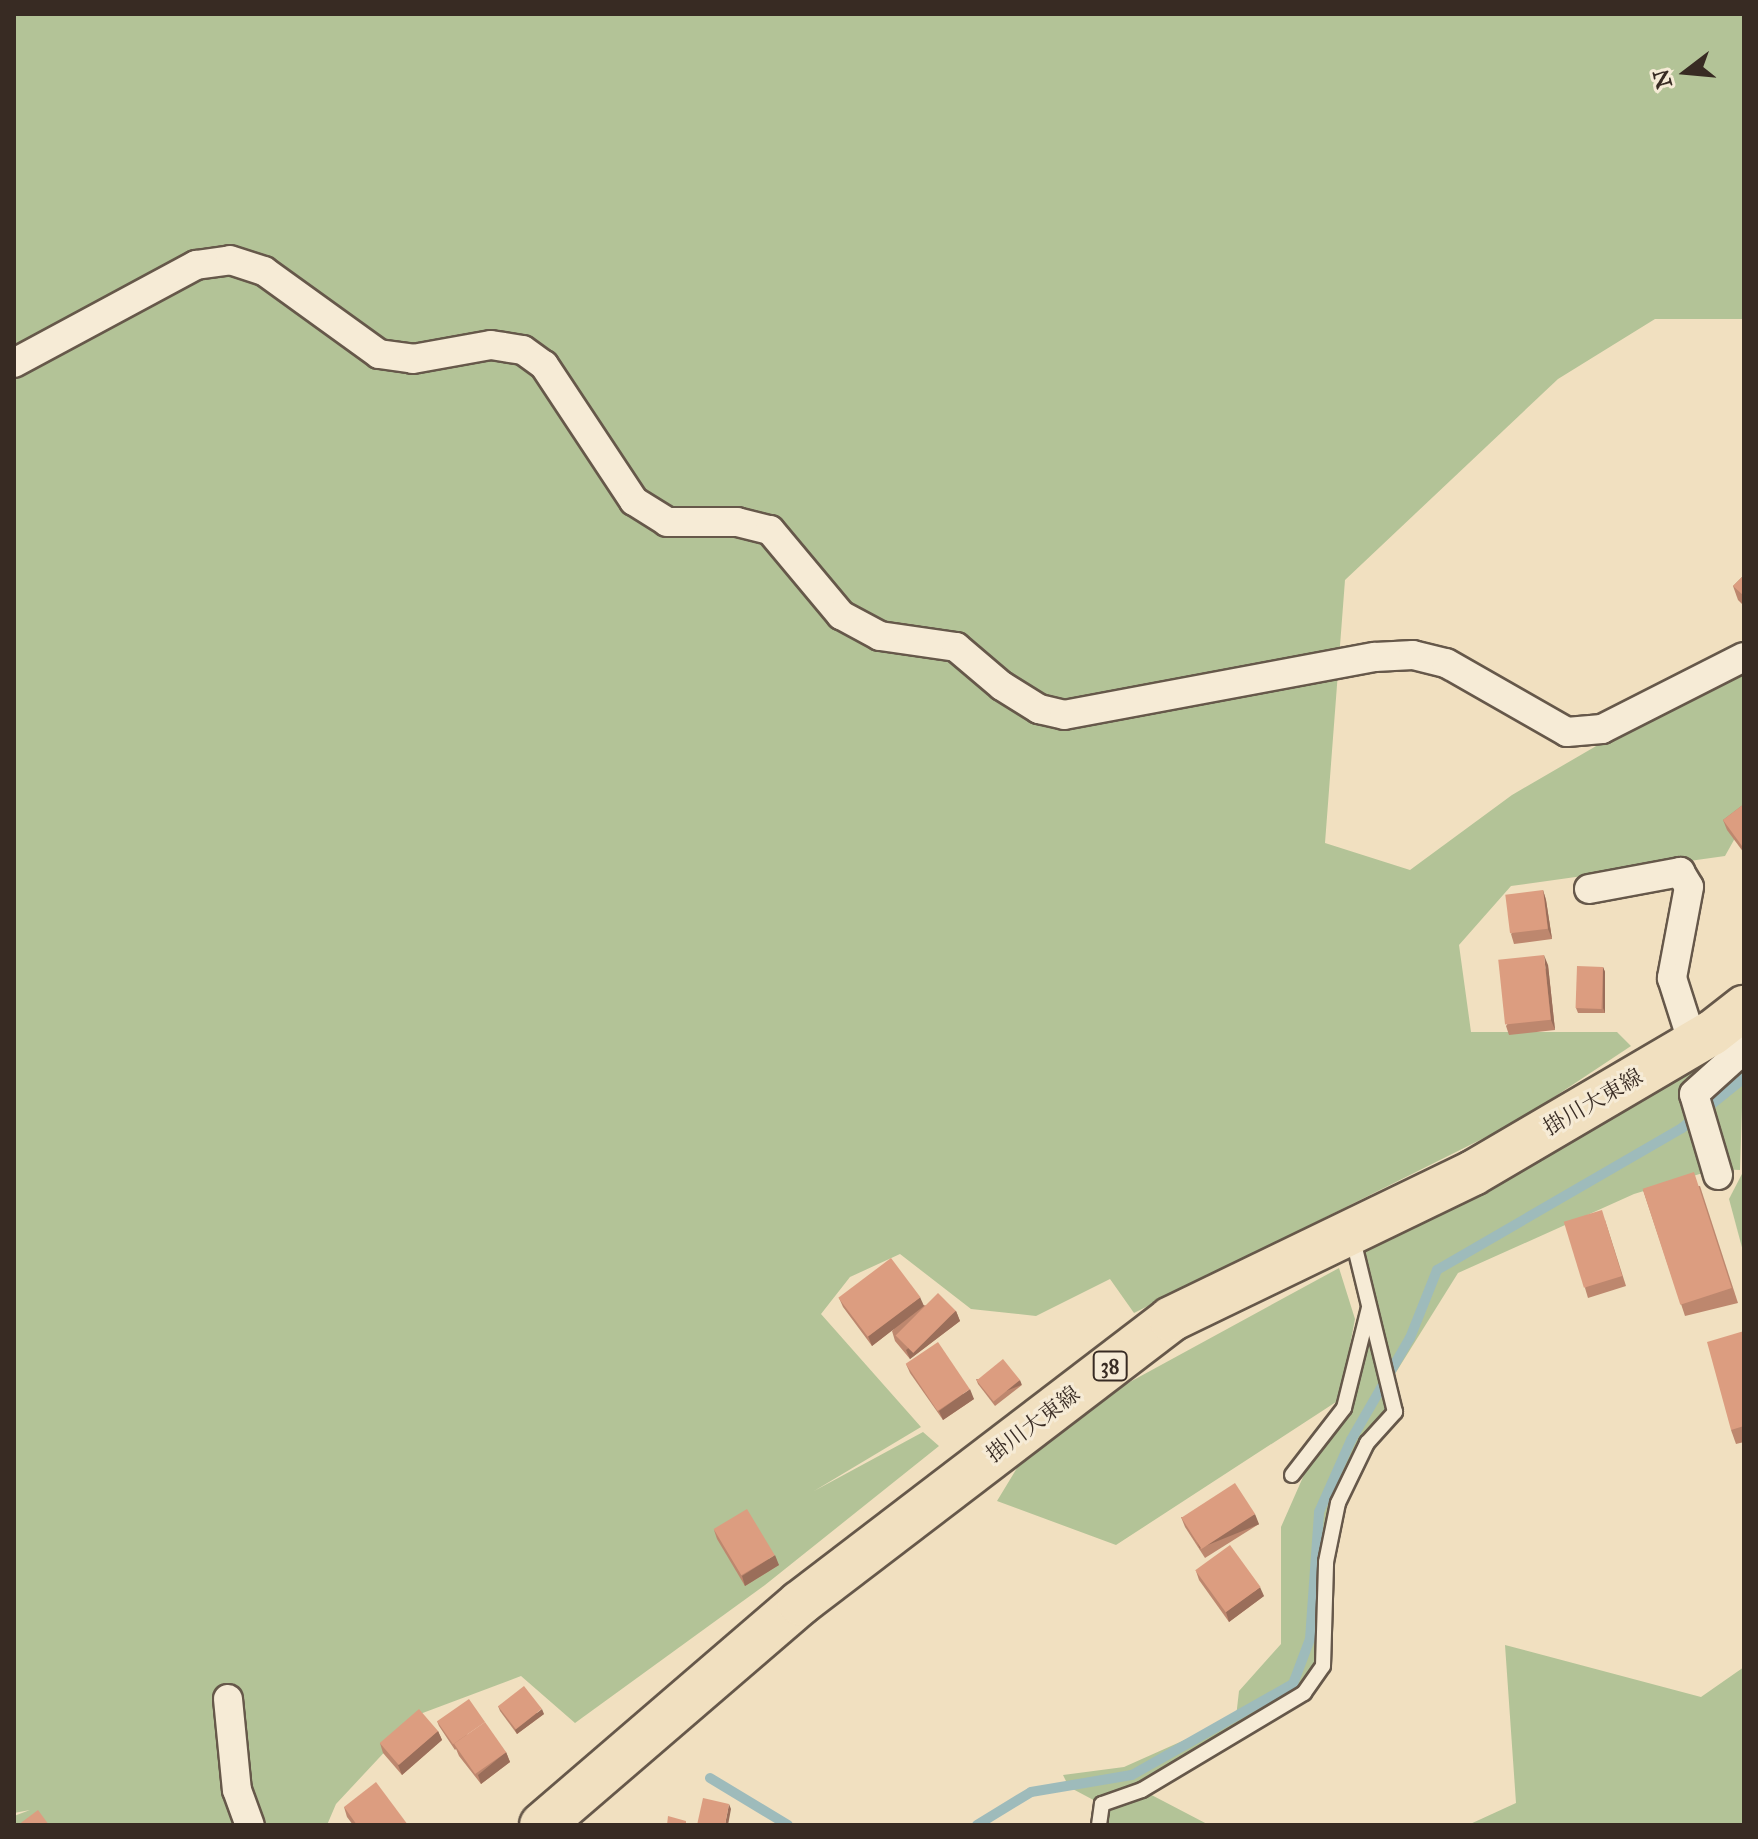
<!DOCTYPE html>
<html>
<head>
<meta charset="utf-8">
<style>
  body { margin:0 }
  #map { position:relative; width:1758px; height:1839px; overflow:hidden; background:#f1e0c0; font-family:"IM FELL Great Primer","Noto Serif JP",serif }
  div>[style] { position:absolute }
  .green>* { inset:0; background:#b3c397 }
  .stream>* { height:10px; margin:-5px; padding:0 5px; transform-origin:5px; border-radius:5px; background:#9ebbbb }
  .roads { filter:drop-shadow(2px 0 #66584a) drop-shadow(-2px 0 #66584a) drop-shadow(0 2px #66584a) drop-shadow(0 -2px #66584a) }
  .service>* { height:14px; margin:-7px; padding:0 7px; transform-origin:7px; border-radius:7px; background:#f6ebd6 }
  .minor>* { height:28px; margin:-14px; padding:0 14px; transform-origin:14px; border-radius:14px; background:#f6ebd6 }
  .primary>* { height:44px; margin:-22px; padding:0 22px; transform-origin:22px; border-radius:22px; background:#f1e0c0 }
  .wall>* { inset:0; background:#bd876e }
  .shaded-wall>* { inset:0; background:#9a6e5a; transform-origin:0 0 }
  .building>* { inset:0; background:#dc9d80; transform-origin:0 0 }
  span { translate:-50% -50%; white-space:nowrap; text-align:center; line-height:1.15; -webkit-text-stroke:6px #f6ebd6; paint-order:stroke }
  .shield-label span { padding:2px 6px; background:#f6ebd6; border:2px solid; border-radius:6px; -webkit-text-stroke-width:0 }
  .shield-label { font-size:20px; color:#382b23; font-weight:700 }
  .street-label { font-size:22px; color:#382b23 }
  .frame { position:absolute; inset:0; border:16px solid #382b23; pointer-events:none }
  .north { position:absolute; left:1646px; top:32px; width:80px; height:80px; -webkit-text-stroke:6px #f6ebd6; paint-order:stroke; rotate:254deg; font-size:22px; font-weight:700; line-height:32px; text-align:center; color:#382b23 }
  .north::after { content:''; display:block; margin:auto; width:28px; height:36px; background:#382b23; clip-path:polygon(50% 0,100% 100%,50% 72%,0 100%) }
</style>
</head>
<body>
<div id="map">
  <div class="green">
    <i style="clip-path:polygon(14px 14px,1744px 14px,1744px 319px,1655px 319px,1558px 379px,1345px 580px,1325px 843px,1410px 870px,1512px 795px,1744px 660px,1744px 822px,1725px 856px,1511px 886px,1459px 945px,1471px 1032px,1617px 1032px,1631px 1046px,1518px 1121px,1134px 1313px,1110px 1279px,1036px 1316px,971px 1309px,900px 1254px,850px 1277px,821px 1314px,921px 1427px,814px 1491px,923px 1432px,939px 1446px,765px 1585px,575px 1723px,521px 1676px,420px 1714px,336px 1804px,327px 1825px,14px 1825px,14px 1816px,30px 1810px,14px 1813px)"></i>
    <i style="clip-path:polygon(1744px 1045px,1740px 1170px,1716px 1169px,1634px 1194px,1458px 1273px,1393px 1377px,1355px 1245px)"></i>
    <i style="clip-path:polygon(1744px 1170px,1744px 1255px,1729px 1199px)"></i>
    <i style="clip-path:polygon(1339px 1268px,1355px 1319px,1343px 1382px,1369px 1302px,1395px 1416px,1336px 1514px,1330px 1667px,1142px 1790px,1209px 1825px,1097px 1825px,1101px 1804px,1069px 1787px,1063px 1775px,1124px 1767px,1236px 1717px,1239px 1691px,1281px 1644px,1281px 1527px,1336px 1402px,1116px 1545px,997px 1501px,1017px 1468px,1095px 1401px)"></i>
    <i style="clip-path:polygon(1505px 1645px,1701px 1697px,1744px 1667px,1744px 1825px,1468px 1825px,1516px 1803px)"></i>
  </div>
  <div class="stream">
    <i style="left:710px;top:1778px;width:91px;rotate:31.1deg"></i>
    <i style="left:977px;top:1825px;width:63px;rotate:-31.4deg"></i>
    <i style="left:1031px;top:1792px;width:102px;rotate:-9.6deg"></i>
    <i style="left:1132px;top:1775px;width:185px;rotate:-29.5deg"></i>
    <i style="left:1293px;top:1684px;width:48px;rotate:-69.3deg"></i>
    <i style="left:1310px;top:1639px;width:127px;rotate:-85.9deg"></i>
    <i style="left:1319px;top:1512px;width:79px;rotate:-66deg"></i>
    <i style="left:1351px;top:1440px;width:118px;rotate:-60deg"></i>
    <i style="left:1410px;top:1338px;width:73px;rotate:-68.3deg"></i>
    <i style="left:1437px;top:1270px;width:283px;rotate:-30.1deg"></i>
    <i style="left:1682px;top:1128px;width:80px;rotate:-38.9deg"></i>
  </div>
  <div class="roads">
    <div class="service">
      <i style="left:1292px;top:1475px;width:85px;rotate:-52.2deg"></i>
      <i style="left:1344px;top:1408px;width:103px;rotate:-76deg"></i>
      <i style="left:1099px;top:1825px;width:21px;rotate:-82deg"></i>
      <i style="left:1102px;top:1804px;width:42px;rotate:-19.3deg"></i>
      <i style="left:1142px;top:1790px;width:189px;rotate:-30.9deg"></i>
      <i style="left:1304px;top:1693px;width:33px;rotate:-55deg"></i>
      <i style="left:1323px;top:1666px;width:104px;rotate:-88.3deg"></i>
      <i style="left:1326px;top:1562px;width:60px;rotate:-78.5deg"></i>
      <i style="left:1338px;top:1503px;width:67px;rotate:-64.2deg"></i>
      <i style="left:1367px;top:1443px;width:42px;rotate:-47.9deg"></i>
      <i style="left:1395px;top:1412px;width:181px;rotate:-103.7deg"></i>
    </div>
    <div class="minor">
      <i style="left:14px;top:363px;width:207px;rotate:-28.3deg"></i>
      <i style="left:196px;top:265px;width:34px;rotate:-8deg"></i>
      <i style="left:230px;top:260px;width:36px;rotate:18deg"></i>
      <i style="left:264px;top:271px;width:142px;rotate:35.8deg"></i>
      <i style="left:379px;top:354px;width:34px;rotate:8deg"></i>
      <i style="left:413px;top:359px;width:79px;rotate:-10.2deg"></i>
      <i style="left:491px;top:345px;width:32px;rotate:9deg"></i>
      <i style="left:523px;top:350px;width:26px;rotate:36deg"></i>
      <i style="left:544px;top:365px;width:163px;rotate:56.5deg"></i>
      <i style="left:634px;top:501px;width:39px;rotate:32deg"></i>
      <i style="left:667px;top:522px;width:70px"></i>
      <i style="left:737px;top:522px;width:34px;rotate:14deg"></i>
      <i style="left:770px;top:530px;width:111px;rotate:50.1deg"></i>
      <i style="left:841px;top:615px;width:44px;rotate:28.3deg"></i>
      <i style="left:880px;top:636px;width:77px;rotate:8.2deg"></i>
      <i style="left:956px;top:647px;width:60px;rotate:40.3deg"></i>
      <i style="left:1002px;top:686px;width:44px;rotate:31.9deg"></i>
      <i style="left:1039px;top:709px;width:26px;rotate:13deg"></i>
      <i style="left:1064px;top:715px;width:316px;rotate:-10.6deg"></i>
      <i style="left:1375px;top:657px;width:38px;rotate:-3deg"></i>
      <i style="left:1413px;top:655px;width:34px;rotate:14deg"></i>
      <i style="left:1446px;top:663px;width:139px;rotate:29.7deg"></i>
      <i style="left:1567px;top:732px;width:35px;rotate:-5deg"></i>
      <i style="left:1602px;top:729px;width:159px;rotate:-26.9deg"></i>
      <i style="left:1589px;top:889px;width:93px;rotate:-10.6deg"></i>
      <i style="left:1680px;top:872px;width:17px;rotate:59deg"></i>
      <i style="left:1689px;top:887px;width:93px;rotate:100.6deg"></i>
      <i style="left:1672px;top:978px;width:69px;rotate:72.3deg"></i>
      <i style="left:1718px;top:1175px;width:84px;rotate:-106.5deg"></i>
      <i style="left:1694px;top:1094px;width:67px;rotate:-42deg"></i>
      <i style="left:228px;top:1699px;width:91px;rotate:84.4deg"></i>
      <i style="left:237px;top:1790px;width:37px;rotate:70deg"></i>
    </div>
    <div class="primary">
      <i style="left:542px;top:1825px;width:340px;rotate:-40.7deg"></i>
      <i style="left:800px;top:1603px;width:467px;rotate:-37.4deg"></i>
      <i style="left:1171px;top:1319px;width:335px;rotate:-25.8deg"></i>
      <i style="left:1473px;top:1173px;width:277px;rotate:-30.4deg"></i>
      <i style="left:1712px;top:1033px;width:41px;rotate:-38deg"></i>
    </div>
  </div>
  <div class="wall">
    <i style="clip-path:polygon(1744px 575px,1744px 606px,1738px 600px,1733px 586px)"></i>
    <i style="clip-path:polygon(1744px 804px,1744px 853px,1727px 830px,1723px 820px)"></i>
    <i style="clip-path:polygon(1543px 890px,1546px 900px,1552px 939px,1514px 944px,1511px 934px)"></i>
    <i style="clip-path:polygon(1548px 965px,1555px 1030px,1509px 1035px,1506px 1026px)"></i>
    <i style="clip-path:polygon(1603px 967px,1605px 972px,1605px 1013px,1578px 1013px,1576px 1008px)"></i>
    <i style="clip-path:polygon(1700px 1186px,1738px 1303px,1685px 1316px,1643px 1190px)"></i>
    <i style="clip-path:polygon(1605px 1220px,1626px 1286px,1588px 1298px,1585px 1288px)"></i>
    <i style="clip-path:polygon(839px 1298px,923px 1305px,956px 1311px,960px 1321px,910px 1359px,895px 1341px,892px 1331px,895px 1328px,872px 1346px,843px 1307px)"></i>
    <i style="clip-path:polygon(1744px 1331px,1744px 1442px,1736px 1444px,1731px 1430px)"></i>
    <i style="clip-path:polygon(906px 1364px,974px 1399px,943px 1420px,910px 1373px)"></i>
    <i style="clip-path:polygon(976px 1379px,1022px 1385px,995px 1406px,978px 1384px)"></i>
    <i style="clip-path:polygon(1181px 1517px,1259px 1524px,1205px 1558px,1185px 1527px)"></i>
    <i style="clip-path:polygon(714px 1530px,779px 1565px,745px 1586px,717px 1539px)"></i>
    <i style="clip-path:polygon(1196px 1571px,1264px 1596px,1229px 1622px,1199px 1580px)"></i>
    <i style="clip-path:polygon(498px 1706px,544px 1714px,517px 1734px,500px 1711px)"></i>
    <i style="clip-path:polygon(437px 1721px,506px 1752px,510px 1762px,481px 1784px,459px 1756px,456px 1749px,455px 1750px,439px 1726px)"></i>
    <i style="clip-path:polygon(438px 1731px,442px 1740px,402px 1775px,383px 1753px,380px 1743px)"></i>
    <i style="clip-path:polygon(344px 1807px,408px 1825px,353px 1825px,347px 1817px)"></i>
  </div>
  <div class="shaded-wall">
    <i style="clip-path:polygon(1543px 890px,1546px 900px,1552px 939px,1548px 929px)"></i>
    <i style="clip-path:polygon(1544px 955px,1548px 965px,1555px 1030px,1551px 1020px)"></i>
    <i style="clip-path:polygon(1603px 967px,1605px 972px,1605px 1013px,1603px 1008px)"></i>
    <i style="clip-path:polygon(920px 1297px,924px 1306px,872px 1346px,868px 1336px)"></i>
    <i style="clip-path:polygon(956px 1311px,960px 1321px,910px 1359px,906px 1350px)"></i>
    <i style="left:1020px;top:1380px;width:5px;height:34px;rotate:68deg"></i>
    <i style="clip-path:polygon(970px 1389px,974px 1399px,943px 1420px,939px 1411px)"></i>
    <i style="left:1255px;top:1514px;width:11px;height:64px;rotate:68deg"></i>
    <i style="clip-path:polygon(775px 1555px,779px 1565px,745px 1586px,742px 1576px)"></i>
    <i style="clip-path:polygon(1260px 1587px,1264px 1596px,1229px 1622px,1226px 1612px)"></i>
    <i style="clip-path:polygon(542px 1709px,544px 1714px,517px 1734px,515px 1730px)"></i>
    <i style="clip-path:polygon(438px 1731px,442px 1740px,402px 1775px,398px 1765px)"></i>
    <i style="clip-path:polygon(506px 1752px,510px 1762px,481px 1784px,478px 1775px)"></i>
    <i style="clip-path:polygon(729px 1804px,731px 1809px,728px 1825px,725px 1825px)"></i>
  </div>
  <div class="building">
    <i style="clip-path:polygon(1744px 575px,1744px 596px,1733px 586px)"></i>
    <i style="clip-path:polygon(1744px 804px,1744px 844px,1742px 846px,1723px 820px)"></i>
    <i style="left:1543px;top:890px;width:39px;height:38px;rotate:83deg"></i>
    <i style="left:1544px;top:955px;width:65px;height:46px;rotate:84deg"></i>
    <i style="left:1577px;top:966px;width:26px;height:42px;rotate:2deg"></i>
    <i style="left:1694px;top:1172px;width:122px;height:54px;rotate:72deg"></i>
    <i style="left:1602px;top:1210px;width:69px;height:40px;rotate:73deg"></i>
    <i style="left:891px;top:1258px;width:49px;height:66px;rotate:53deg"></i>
    <i style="left:938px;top:1293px;width:25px;height:60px;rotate:45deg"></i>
    <i style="clip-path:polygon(1744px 1331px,1744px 1426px,1731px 1430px,1707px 1342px)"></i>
    <i style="left:938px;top:1342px;width:57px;height:39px;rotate:56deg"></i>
    <i style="left:1003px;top:1359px;width:27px;height:34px;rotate:51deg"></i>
    <i style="left:1235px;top:1483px;width:37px;height:64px;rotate:57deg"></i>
    <i style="left:747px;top:1509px;width:54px;height:39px;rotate:59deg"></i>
    <i style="left:1230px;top:1545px;width:52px;height:43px;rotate:54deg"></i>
    <i style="left:524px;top:1686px;width:29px;height:33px;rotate:52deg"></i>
    <i style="left:469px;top:1699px;width:28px;height:39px;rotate:55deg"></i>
    <i style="left:419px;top:1709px;width:29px;height:52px;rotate:49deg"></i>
    <i style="left:485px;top:1722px;width:37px;height:38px;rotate:55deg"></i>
    <i style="clip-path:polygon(376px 1782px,408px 1825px,357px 1825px,344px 1807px)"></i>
    <i style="clip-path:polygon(703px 1798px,729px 1804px,725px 1825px,697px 1825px)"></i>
    <i style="clip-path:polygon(38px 1810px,49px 1825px,18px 1825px)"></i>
    <i style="clip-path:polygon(668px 1816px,686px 1821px,686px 1825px,667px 1825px)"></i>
  </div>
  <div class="shield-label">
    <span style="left:1110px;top:1366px">38</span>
  </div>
  <div class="street-label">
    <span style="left:1593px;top:1102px;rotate:-30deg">掛川大東線</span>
    <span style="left:1033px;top:1424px;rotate:-37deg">掛川大東線</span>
  </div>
  <div class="frame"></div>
  <div class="north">N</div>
</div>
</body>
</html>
